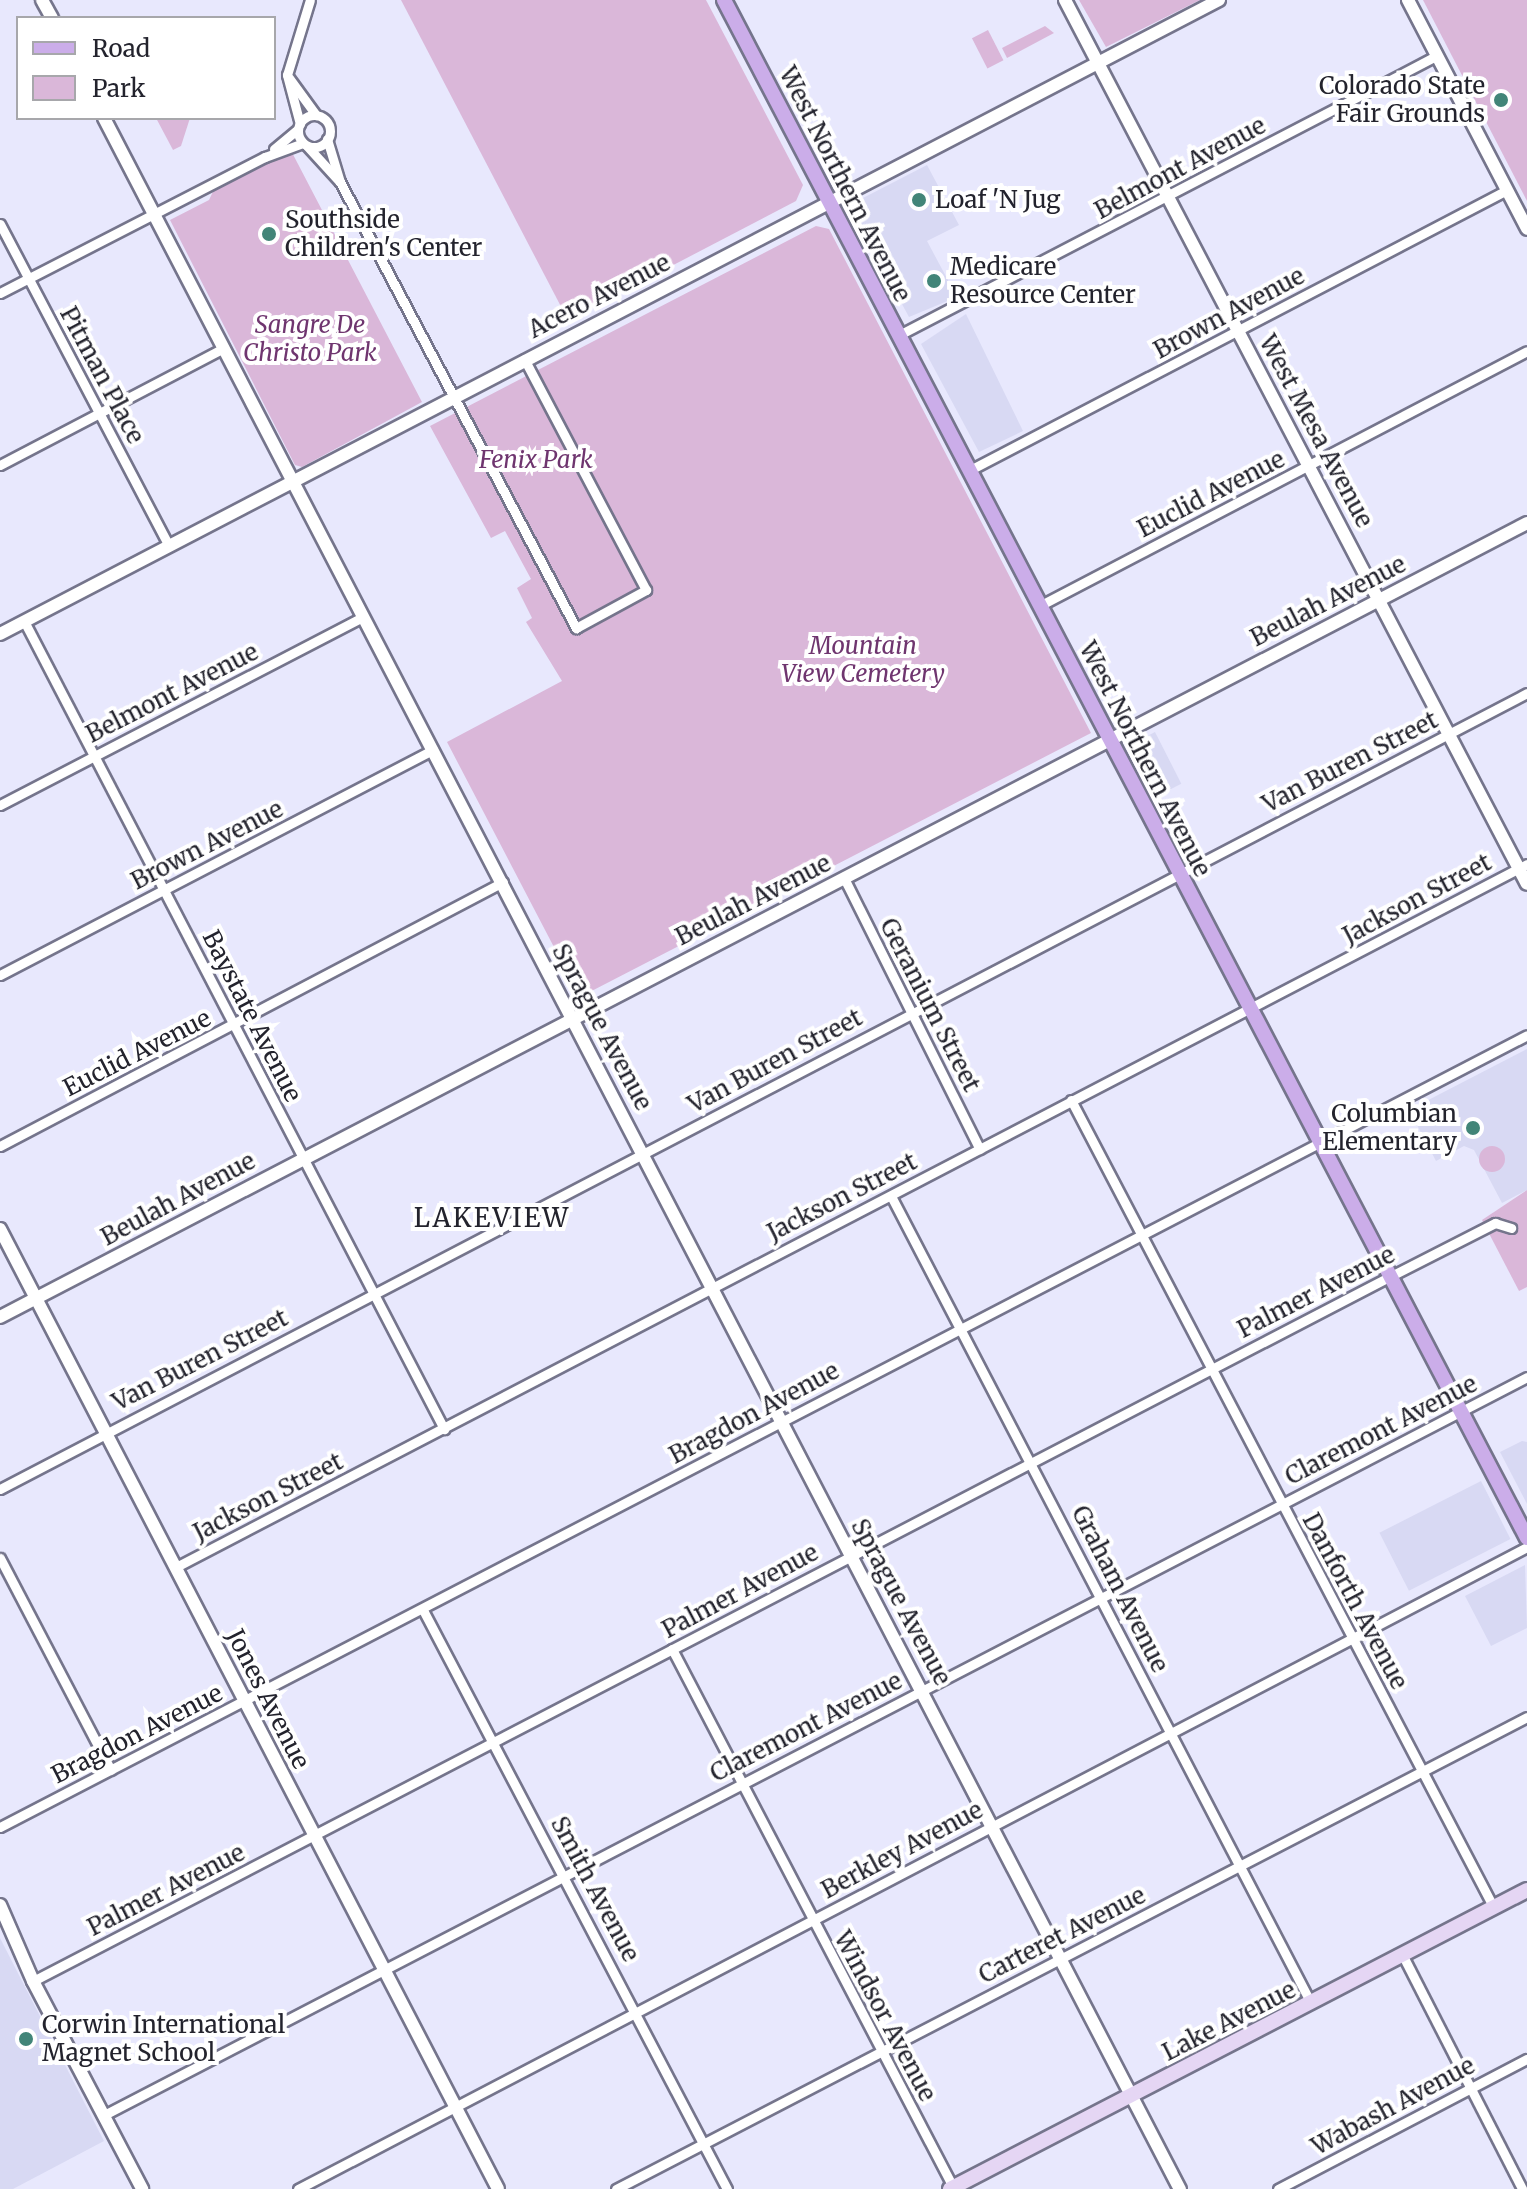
<!DOCTYPE html>
<html>
<head>
<meta charset="utf-8">
<style>
  body { margin:0 }
  #map { position:relative; width:1527px; height:2189px; overflow:hidden; background:#e8e8fd; font-family:Merriweather,serif }
  div>[style] { position:absolute }
  .built>* { inset:0; background:#d8d9f3; transform-origin:0 0 }
  .green>* { inset:0; background:#dab7d9; transform-origin:0 0 }
  .round { border-radius:50% }
  .roads { filter:drop-shadow(2px 0 #75758c) drop-shadow(-2px 0 #75758c) drop-shadow(0 2px #75758c) drop-shadow(0 -2px #75758c) }
  .minor>* { height:9px; margin:-4.5px; padding:0 4.5px; transform-origin:4.5px; border-radius:4.5px; background:#fff }
  .minor>.ring { margin:-4.5px; padding:0; box-sizing:content-box; background:none; border:9px solid #fff; border-radius:50% }
  .tertiary>* { height:12px; margin:-6px; padding:0 6px; transform-origin:6px; border-radius:6px; background:#fff }
  .secondary>* { height:14px; margin:-7px; padding:0 7px; transform-origin:7px; border-radius:7px; background:#e5d6f4 }
  .primary>* { height:14px; margin:-7px; padding:0 7px; transform-origin:7px; border-radius:7px; background:#cbade9 }
  .dots>* { width:22px; height:22px; translate:-50% -50%; box-sizing:border-box; border:4px solid #fff; border-radius:50% }
  span { translate:-50% -50%; white-space:nowrap; text-align:center; line-height:1.15; -webkit-text-stroke:8px #fff; paint-order:stroke }
  .poi-label { font-size:24px; color:#23232d }
  .right { translate:-100% -50%; text-align:right }
  .left { translate:0 -50%; text-align:left }
  .street-label { font-size:24px; color:#23232d }
  .park-label { font-size:24px; color:#6f356f; font-style:italic }
  .neighbourhood-label { font-size:26px; color:#23232d; letter-spacing:2px }
  .legend { position:absolute; left:16px; top:16px; width:260px; height:104px; box-sizing:border-box; background:#fff; border:2px solid #a7a7ab; margin:0; padding:10px 14px; list-style:none; font-size:24px; color:#23232d }
  .legend li { display:flex; align-items:center; gap:16px; height:40px }
  .legend b { width:40px; border:2px solid #a7a7ab }
</style>
</head>
<body>
<div id="map">
  <div class="built">
    <i style="clip-path:polygon(927px 165px,959px 225px,927px 241px,957px 297px,909px 317px,851px 210px,863px 198px)"></i>
    <i style="clip-path:polygon(966px 314px,1023px 431px,979px 452px,921px 344px)"></i>
    <i style="left:1155px;top:732px;width:58px;height:28px;rotate:63deg"></i>
    <i style="clip-path:polygon(1527px 1049px,1527px 1190px,1502px 1203px,1474px 1150px,1464px 1146px,1436px 1161px,1409px 1110px)"></i>
    <i style="clip-path:polygon(1522px 1441px,1527px 1442px,1527px 1504px,1500px 1452px)"></i>
    <i style="left:1481px;top:1481px;width:65px;height:114px;rotate:63deg"></i>
    <i style="clip-path:polygon(1525px 1565px,1527px 1628px,1491px 1646px,1465px 1596px)"></i>
    <i style="clip-path:polygon(0 1938px,104px 2141px,13px 2189px,0 2189px)"></i>
  </div>
  <div class="green">
    <i style="clip-path:polygon(401px 0,706px 0,803px 185px,796px 201px,568px 320px)"></i>
    <i style="clip-path:polygon(1079px 0,1200px 0,1106px 47px)"></i>
    <i style="clip-path:polygon(1423px 0,1527px 0,1527px 201px)"></i>
    <i style="clip-path:polygon(1045px 26px,1054px 33px,1007px 58px,1002px 48px)"></i>
    <i style="left:988px;top:30px;width:34px;height:18px;rotate:63deg"></i>
    <i style="clip-path:polygon(156px 118px,190px 118px,181px 146px,173px 150px)"></i>
    <i style="clip-path:polygon(286px 141px,422px 402px,302px 467px,295px 465px,170px 220px,209px 200px,220px 177px)"></i>
    <i style="clip-path:polygon(816px 226px,829px 229px,1091px 733px,580px 997px,447px 742px,562px 681px,526px 622px,532px 618px,517px 588px,531px 579px,505px 531px,491px 538px,430px 426px)"></i>
    <i class="round" style="left:1479px;top:1146px;width:26px;height:26px"></i>
    <i style="clip-path:polygon(1527px 1190px,1527px 1287px,1519px 1291px,1482px 1220px)"></i>
  </div>
  <div class="roads">
    <div class="minor">
      <i style="left:289px;top:78px;width:46px;rotate:53.9deg"></i>
      <i class="ring" style="left:298px;top:115px;width:23px;height:23px"></i>
      <i style="left:300px;top:124px;width:51px;rotate:-104.9deg"></i>
      <i style="left:287px;top:75px;width:78px;rotate:-73deg"></i>
      <i style="left:327px;top:139px;width:45px;rotate:73.2deg"></i>
      <i style="left:307px;top:146px;width:49px;rotate:47.5deg"></i>
      <i style="left:340px;top:182px;width:505px;rotate:62.11deg"></i>
      <i style="left:576px;top:628px;width:80px;rotate:-28.5deg"></i>
      <i style="left:646px;top:590px;width:261px;rotate:-117.8deg"></i>
      <i style="left:274px;top:149px;width:31px;rotate:-40deg"></i>
      <i style="left:0;top:224px;width:364px;rotate:62.3deg"></i>
      <i style="left:0;top:293px;width:298px;rotate:-27.2deg"></i>
      <i style="left:265px;top:157px;width:40px;rotate:-20.2deg"></i>
      <i style="left:899px;top:335px;width:605px;rotate:-27.45deg"></i>
      <i style="left:0;top:465px;width:253px;rotate:-27.6deg"></i>
      <i style="left:970px;top:470px;width:606px;rotate:-27.54deg"></i>
      <i style="left:1041px;top:605px;width:548px;rotate:-27.59deg"></i>
      <i style="left:24px;top:621px;width:911px;rotate:62.53deg"></i>
      <i style="left:0;top:805px;width:409px;rotate:-27.4deg"></i>
      <i style="left:844px;top:878px;width:303px;rotate:63.4deg"></i>
      <i style="left:0;top:975px;width:488px;rotate:-27.5deg"></i>
      <i style="left:1071px;top:1100px;width:912px;rotate:62.37deg"></i>
      <i style="left:0;top:1146px;width:568px;rotate:-27.69deg"></i>
      <i style="left:891px;top:1196px;width:910px;rotate:62.51deg"></i>
      <i style="left:0;top:1489px;width:1722px;rotate:-27.53deg"></i>
      <i style="left:0;top:1558px;width:239px;rotate:62.4deg"></i>
      <i style="left:176px;top:1567px;width:1523px;rotate:-27.49deg"></i>
      <i style="left:423px;top:1610px;width:654px;rotate:62.3deg"></i>
      <i style="left:672px;top:1649px;width:607px;rotate:62.42deg"></i>
      <i style="left:0;top:1827px;width:1720px;rotate:-27.41deg"></i>
      <i style="left:1403px;top:1956px;width:262px;rotate:62.9deg"></i>
      <i style="left:33px;top:1981px;width:1530px;rotate:-27.44deg"></i>
      <i style="left:1391px;top:1276px;width:117px;rotate:-27deg"></i>
      <i style="left:1495px;top:1223px;width:17px;rotate:17deg"></i>
      <i style="left:104px;top:2115px;width:1603px;rotate:-27.41deg"></i>
      <i style="left:298px;top:2189px;width:1387px;rotate:-27.58deg"></i>
      <i style="left:616px;top:2189px;width:1026px;rotate:-27.39deg"></i>
      <i style="left:1278px;top:2189px;width:281px;rotate:-27.6deg"></i>
    </div>
    <div class="tertiary">
      <i style="left:42px;top:0;width:21px;rotate:61deg"></i>
      <i style="left:1065px;top:0;width:997px;rotate:62.41deg"></i>
      <i style="left:1408px;top:0;width:258px;rotate:62.5deg"></i>
      <i style="left:104px;top:118px;width:2334px;rotate:62.55deg"></i>
      <i style="left:0;top:634px;width:1374px;rotate:-27.48deg"></i>
      <i style="left:0;top:1229px;width:1081px;rotate:62.58deg"></i>
      <i style="left:0;top:1317px;width:1721px;rotate:-27.47deg"></i>
      <i style="left:0;top:1905px;width:83px;rotate:66.5deg"></i>
      <i style="left:33px;top:1981px;width:235px;rotate:62.3deg"></i>
    </div>
    <div class="secondary">
      <i style="left:950px;top:2189px;width:650px;rotate:-27.39deg"></i>
    </div>
    <div class="primary">
      <i style="left:724px;top:0;width:1735px;rotate:62.43deg"></i>
    </div>
  </div>
  <div class="dots">
    <i style="left:1501px;top:100px;background:#428578"></i>
    <i style="left:919px;top:200px;background:#428578"></i>
    <i style="left:269px;top:234px;background:#428578"></i>
    <i style="left:934px;top:281px;background:#428578"></i>
    <i style="left:1473px;top:1128px;background:#428578"></i>
    <i style="left:26px;top:2039px;background:#428578"></i>
  </div>
  <div class="poi-label">
    <span class="right" style="left:1485px;top:100px">Colorado State<br>Fair Grounds</span>
    <span class="left" style="left:935px;top:200px">Loaf 'N Jug</span>
    <span class="left" style="left:285px;top:234px">Southside<br>Children's Center</span>
    <span class="left" style="left:950px;top:281px">Medicare<br>Resource Center</span>
    <span class="right" style="left:1457px;top:1128px">Columbian<br>Elementary</span>
    <span class="left" style="left:42px;top:2039px">Corwin International<br>Magnet School</span>
  </div>
  <div class="street-label">
    <span style="left:1180px;top:168px;rotate:-28deg">Belmont Avenue</span>
    <span style="left:845px;top:184px;rotate:63deg">West Northern Avenue</span>
    <span style="left:599px;top:296px;rotate:-27deg">Acero Avenue</span>
    <span style="left:1229px;top:313px;rotate:-28deg">Brown Avenue</span>
    <span style="left:102px;top:375px;rotate:62deg">Pitman Place</span>
    <span style="left:1316px;top:431px;rotate:62deg">West Mesa Avenue</span>
    <span style="left:1211px;top:494px;rotate:-27deg">Euclid Avenue</span>
    <span style="left:1328px;top:601px;rotate:-27deg">Beulah Avenue</span>
    <span style="left:172px;top:693px;rotate:-27deg">Belmont Avenue</span>
    <span style="left:1145px;top:759px;rotate:63deg">West Northern Avenue</span>
    <span style="left:1350px;top:762px;rotate:-27deg">Van Buren Street</span>
    <span style="left:207px;top:845px;rotate:-27deg">Brown Avenue</span>
    <span style="left:1417px;top:899px;rotate:-28deg">Jackson Street</span>
    <span style="left:753px;top:900px;rotate:-27deg">Beulah Avenue</span>
    <span style="left:930px;top:1005px;rotate:63deg">Geranium Street</span>
    <span style="left:252px;top:1016px;rotate:63deg">Baystate Avenue</span>
    <span style="left:602px;top:1027px;rotate:62deg">Sprague Avenue</span>
    <span style="left:137px;top:1053px;rotate:-27deg">Euclid Avenue</span>
    <span style="left:775px;top:1061px;rotate:-28deg">Van Buren Street</span>
    <span style="left:842px;top:1197px;rotate:-27deg">Jackson Street</span>
    <span style="left:178px;top:1199px;rotate:-28deg">Beulah Avenue</span>
    <span style="left:1316px;top:1292px;rotate:-27deg">Palmer Avenue</span>
    <span style="left:200px;top:1360px;rotate:-27deg">Van Buren Street</span>
    <span style="left:754px;top:1413px;rotate:-28deg">Bragdon Avenue</span>
    <span style="left:1381px;top:1430px;rotate:-27deg">Claremont Avenue</span>
    <span style="left:268px;top:1497px;rotate:-27deg">Jackson Street</span>
    <span style="left:1120px;top:1589px;rotate:63deg">Graham Avenue</span>
    <span style="left:740px;top:1591px;rotate:-28deg">Palmer Avenue</span>
    <span style="left:1355px;top:1601px;rotate:62deg">Danforth Avenue</span>
    <span style="left:901px;top:1602px;rotate:62deg">Sprague Avenue</span>
    <span style="left:268px;top:1699px;rotate:63deg">Jones Avenue</span>
    <span style="left:806px;top:1727px;rotate:-27deg">Claremont Avenue</span>
    <span style="left:137px;top:1734px;rotate:-27deg">Bragdon Avenue</span>
    <span style="left:902px;top:1850px;rotate:-28deg">Berkley Avenue</span>
    <span style="left:595px;top:1889px;rotate:62deg">Smith Avenue</span>
    <span style="left:166px;top:1890px;rotate:-27deg">Palmer Avenue</span>
    <span style="left:1062px;top:1935px;rotate:-27deg">Carteret Avenue</span>
    <span style="left:885px;top:2016px;rotate:62deg">Windsor Avenue</span>
    <span style="left:1229px;top:2021px;rotate:-27deg">Lake Avenue</span>
    <span style="left:1393px;top:2106px;rotate:-28deg">Wabash Avenue</span>
  </div>
  <div class="park-label">
    <span style="left:310px;top:339px">Sangre De<br>Christo Park</span>
    <span style="left:536px;top:460px">Fenix Park</span>
    <span style="left:863px;top:660px">Mountain<br>View Cemetery</span>
  </div>
  <div class="neighbourhood-label">
    <span style="left:492px;top:1218px">LAKEVIEW</span>
  </div>
  <ul class="legend">
  <li><b style="height:10px;background:#cbade9"></b>Road</li>
  <li><b style="height:22px;background:#dab7d9"></b>Park</li>
  </ul>
</div>
</body>
</html>
